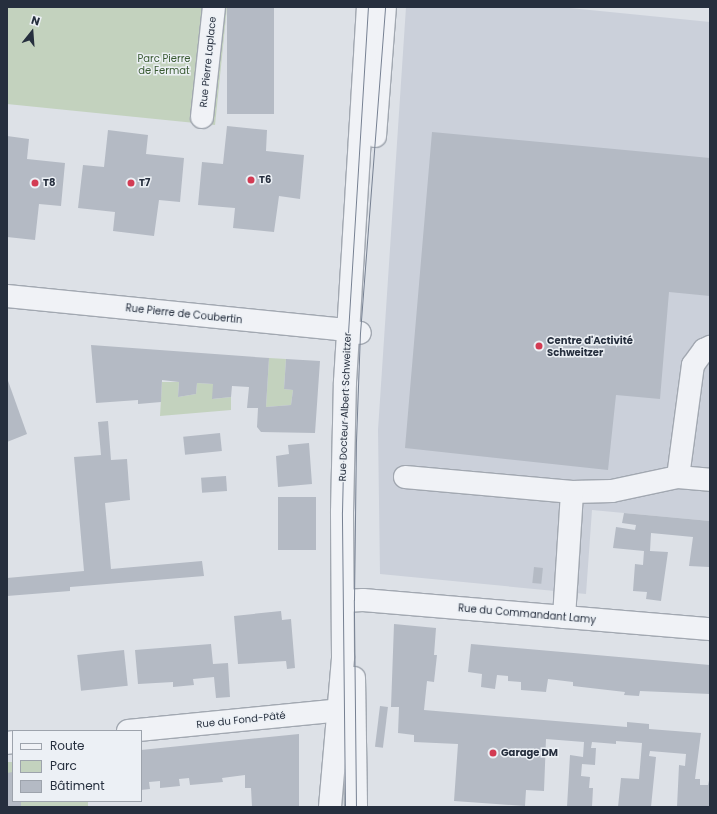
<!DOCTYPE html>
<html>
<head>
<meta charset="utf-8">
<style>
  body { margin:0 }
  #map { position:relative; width:717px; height:814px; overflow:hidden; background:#dde1e7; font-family:Poppins,sans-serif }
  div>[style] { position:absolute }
  .built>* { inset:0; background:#cbd0da }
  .green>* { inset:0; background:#c3d2be }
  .building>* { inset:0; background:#b4bac4; transform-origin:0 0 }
  .roads { filter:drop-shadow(1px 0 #a2a8b1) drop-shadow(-1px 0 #a2a8b1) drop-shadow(0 1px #a2a8b1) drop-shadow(0 -1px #a2a8b1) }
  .minor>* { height:22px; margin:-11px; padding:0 11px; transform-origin:11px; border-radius:11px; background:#f0f2f6 }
  .tram>* { height:1px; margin:-0.5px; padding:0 0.5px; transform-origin:0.5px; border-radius:0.5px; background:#768092 }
  .dots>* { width:11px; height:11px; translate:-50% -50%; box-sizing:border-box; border:2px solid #ecf0f5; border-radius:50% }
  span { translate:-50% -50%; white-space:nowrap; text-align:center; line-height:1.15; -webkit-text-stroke:3px #ecf0f5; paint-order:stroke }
  .park-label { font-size:10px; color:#3a5b33 }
  .street-label { font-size:10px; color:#262f3e }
  .poi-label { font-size:10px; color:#262f3e; font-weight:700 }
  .left { translate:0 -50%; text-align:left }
  .frame { position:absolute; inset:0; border:8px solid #262f3e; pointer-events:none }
  .legend { position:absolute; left:12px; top:730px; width:130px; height:72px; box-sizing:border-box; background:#ecf0f5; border:1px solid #9da3ac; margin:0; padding:5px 7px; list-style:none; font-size:12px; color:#262f3e }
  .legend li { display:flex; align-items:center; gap:8px; height:20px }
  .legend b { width:20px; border:1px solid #9da3ac }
  .north { position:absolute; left:12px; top:12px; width:40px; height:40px; -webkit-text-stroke:3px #ecf0f5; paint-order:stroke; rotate:17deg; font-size:11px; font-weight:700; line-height:16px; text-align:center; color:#262f3e }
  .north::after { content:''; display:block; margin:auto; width:14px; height:18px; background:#262f3e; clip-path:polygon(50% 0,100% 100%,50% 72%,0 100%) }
</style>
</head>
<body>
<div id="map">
  <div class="built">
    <i style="clip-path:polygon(406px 7px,560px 7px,710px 22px,710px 521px,592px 510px,586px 594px,380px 574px,378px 430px)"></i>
  </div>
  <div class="green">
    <i style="clip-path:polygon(7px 7px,227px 7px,215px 125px,7px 104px)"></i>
    <i style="clip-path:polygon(269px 358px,286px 359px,284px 389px,293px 390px,291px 405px,266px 407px)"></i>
    <i style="clip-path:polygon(162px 382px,179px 382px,178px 397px,196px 394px,197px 383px,213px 384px,213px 399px,231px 397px,231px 410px,160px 416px)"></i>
    <i style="clip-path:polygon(7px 762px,13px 762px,13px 801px,88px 801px,88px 807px,7px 807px)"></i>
  </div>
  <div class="building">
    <i style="left:227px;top:7px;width:47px;height:107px"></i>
    <i style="clip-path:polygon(227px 126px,267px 130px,266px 151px,304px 155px,300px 199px,279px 196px,274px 232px,233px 228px,235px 208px,198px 205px,202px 162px,223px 164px)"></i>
    <i style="clip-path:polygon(108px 130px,148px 135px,146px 154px,184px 158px,180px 202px,159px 200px,154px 236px,113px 231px,115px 212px,78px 208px,83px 165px,104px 167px)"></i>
    <i style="clip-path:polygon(432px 132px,710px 158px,710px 296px,669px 292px,660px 399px,616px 395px,608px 470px,405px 448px)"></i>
    <i style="clip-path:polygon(7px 136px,29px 139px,27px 159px,65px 163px,61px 206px,39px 204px,35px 240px,7px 237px)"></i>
    <i style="clip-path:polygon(91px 345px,269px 358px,266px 407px,291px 405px,293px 390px,284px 389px,286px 359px,320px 361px,315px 433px,261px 432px,257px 427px,258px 408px,247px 408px,249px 387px,232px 386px,231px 397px,212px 399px,213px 384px,197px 383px,196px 394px,178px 397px,179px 382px,162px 380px,161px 402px,138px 404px,138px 400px,96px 403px)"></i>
    <i style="clip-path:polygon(7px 378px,27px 434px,7px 442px)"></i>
    <i style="clip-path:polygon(108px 421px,111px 460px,127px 459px,130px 500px,105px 503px,111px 569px,202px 561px,204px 576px,70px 587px,70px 591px,7px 596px,7px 578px,84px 571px,74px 457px,101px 455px,98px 422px)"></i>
    <i style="left:220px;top:433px;width:18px;height:37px;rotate:84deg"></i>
    <i style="clip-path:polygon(309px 443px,312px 484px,278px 487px,276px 456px,289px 454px,288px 445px)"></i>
    <i style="left:226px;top:476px;width:15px;height:25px;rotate:86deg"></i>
    <i style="left:316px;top:497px;width:53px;height:38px;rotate:90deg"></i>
    <i style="clip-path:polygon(624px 513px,710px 521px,709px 567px,689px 566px,693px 537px,651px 533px,650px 551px,668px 552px,661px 601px,646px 599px,647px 592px,633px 591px,635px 564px,643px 565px,644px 551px,613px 548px,616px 527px,635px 530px,636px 525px,622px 523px)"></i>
    <i style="left:534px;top:567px;width:9px;height:16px;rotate:6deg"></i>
    <i style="clip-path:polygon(281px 611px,282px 620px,291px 619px,295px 668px,287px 669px,286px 661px,238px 664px,234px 616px)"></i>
    <i style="clip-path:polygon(394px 624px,436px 628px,434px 655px,437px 655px,434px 682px,427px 681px,424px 710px,627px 727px,627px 722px,649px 724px,649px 729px,701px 733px,695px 779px,700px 779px,700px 785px,708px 785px,710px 776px,710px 807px,677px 807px,679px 765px,685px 766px,686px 754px,650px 751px,649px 756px,656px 757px,651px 807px,618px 807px,621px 778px,639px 779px,642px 743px,616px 741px,616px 744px,592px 742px,591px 748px,596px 748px,595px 765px,582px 764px,581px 776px,590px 777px,589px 788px,593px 788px,592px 807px,567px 807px,570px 755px,583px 757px,584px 742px,546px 739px,544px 791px,526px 790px,525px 806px,454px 801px,458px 744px,414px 742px,414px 735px,398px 733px,399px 707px,391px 707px)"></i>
    <i style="clip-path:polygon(211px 644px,213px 664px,228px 663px,230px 697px,216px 698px,214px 677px,193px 679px,194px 685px,173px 687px,173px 682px,138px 684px,135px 650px)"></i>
    <i style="clip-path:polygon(471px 644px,710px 665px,710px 694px,640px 691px,639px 696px,624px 695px,625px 692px,573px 686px,573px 682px,548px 679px,546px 692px,521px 690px,521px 682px,508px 681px,508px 676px,497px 675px,495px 689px,481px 687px,482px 674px,468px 672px)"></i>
    <i style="left:124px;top:650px;width:36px;height:47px;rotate:84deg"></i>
    <i style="left:380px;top:706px;width:8px;height:41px;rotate:7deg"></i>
    <i style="clip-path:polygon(299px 734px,299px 807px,252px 807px,251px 788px,245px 788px,245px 775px,222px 778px,223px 782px,190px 785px,189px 778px,179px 779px,180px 786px,160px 788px,160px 781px,149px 782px,150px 789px,141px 790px,141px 750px)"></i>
    <i style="clip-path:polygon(13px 772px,13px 801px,21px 801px,21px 807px,7px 807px,7px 773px)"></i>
  </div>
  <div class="roads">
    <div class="minor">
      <i style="left:202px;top:117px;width:111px;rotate:-83.8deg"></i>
      <i style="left:375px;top:136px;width:129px;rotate:-85.6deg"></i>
      <i style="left:7px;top:296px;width:333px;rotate:5.7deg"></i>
      <i style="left:338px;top:329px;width:22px;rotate:10deg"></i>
      <i style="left:405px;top:477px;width:168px;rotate:5.1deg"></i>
      <i style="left:572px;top:492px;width:40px;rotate:-1.4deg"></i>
      <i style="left:612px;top:491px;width:67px;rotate:-12deg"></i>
      <i style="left:678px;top:477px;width:32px;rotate:5deg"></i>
      <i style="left:678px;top:477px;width:113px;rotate:-82.4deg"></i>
      <i style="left:693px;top:365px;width:19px;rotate:-54deg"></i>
      <i style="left:704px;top:350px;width:7px;rotate:-27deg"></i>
      <i style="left:343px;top:601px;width:20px;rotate:-3deg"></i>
      <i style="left:363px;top:600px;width:348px;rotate:4.8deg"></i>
      <i style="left:564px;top:617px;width:125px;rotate:-86.3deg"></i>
      <i style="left:354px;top:678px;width:129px;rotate:89.1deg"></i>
      <i style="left:128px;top:731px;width:225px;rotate:-5.6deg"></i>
      <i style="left:7px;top:743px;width:6px;rotate:-9deg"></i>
      <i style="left:330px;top:807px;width:151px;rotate:-85deg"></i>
      <i style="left:343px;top:657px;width:145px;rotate:-90.4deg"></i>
      <i style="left:342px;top:512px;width:130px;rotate:-88.7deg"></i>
      <i style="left:345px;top:382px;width:376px;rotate:-86.5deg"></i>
    </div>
  </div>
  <div class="tram">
    <i style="left:345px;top:807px;width:295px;rotate:-90.6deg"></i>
    <i style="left:342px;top:512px;width:130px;rotate:-88.7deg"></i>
    <i style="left:345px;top:382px;width:376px;rotate:-86.5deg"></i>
    <i style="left:356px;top:807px;width:207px;rotate:-90.6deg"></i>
    <i style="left:354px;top:600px;width:159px;rotate:-89.3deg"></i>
    <i style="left:356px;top:441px;width:108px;rotate:-87.9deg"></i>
    <i style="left:360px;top:333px;width:327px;rotate:-85.6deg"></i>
  </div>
  <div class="dots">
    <i style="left:251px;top:180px;background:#d33b53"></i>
    <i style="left:35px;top:183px;background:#d33b53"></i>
    <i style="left:131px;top:183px;background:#d33b53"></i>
    <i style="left:539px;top:346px;background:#d33b53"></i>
    <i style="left:493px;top:753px;background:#d33b53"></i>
  </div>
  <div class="park-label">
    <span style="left:164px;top:64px">Parc Pierre<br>de Fermat</span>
  </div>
  <div class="street-label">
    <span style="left:208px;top:62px;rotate:-84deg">Rue Pierre Laplace</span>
    <span style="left:184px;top:314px;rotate:6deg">Rue Pierre de Coubertin</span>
    <span style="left:345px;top:407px;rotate:-88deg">Rue Docteur Albert Schweitzer</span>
    <span style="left:527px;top:614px;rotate:5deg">Rue du Commandant Lamy</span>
    <span style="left:241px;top:720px;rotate:-6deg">Rue du Fond-Pâté</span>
  </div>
  <div class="poi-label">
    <span class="left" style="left:259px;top:180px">T6</span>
    <span class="left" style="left:43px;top:183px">T8</span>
    <span class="left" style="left:139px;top:183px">T7</span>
    <span class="left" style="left:547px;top:346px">Centre d'Activité<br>Schweitzer</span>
    <span class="left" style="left:501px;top:753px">Garage DM</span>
  </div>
  <div class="frame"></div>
  <ul class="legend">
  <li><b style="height:5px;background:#f0f2f6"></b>Route</li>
  <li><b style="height:11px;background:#c3d2be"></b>Parc</li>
  <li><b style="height:11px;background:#b4bac4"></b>Bâtiment</li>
  </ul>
  <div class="north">N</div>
</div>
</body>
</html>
